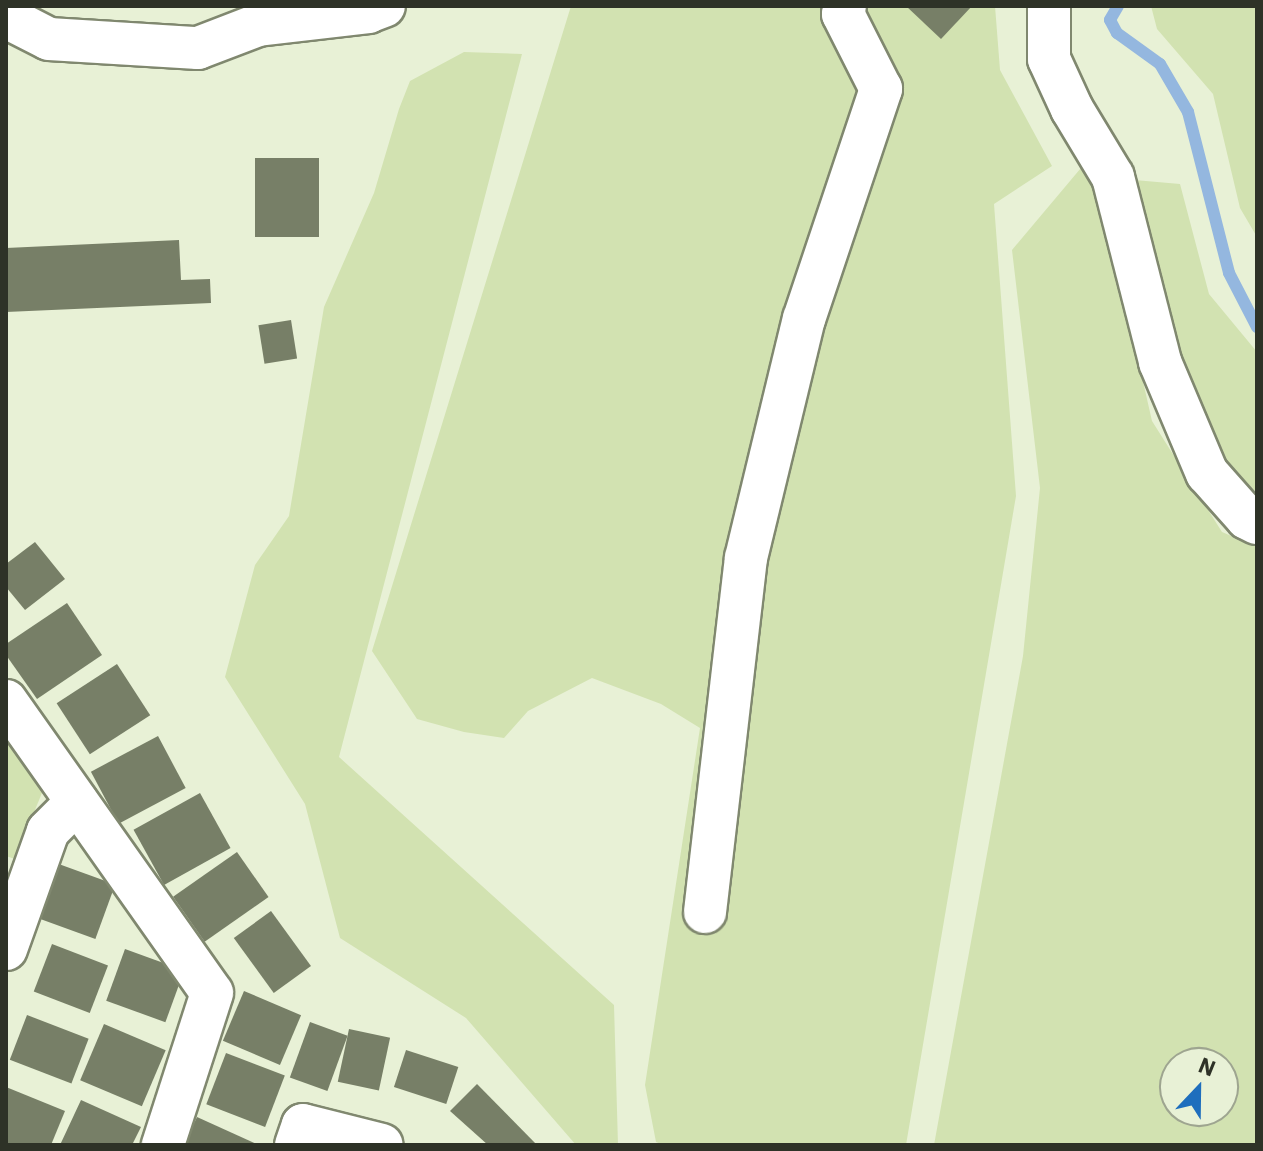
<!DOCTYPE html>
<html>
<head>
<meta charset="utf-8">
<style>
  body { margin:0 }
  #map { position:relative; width:1263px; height:1151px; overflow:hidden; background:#e8f1d6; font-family:"IBM Plex Sans",sans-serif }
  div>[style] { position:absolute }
  .green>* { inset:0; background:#d2e2b1 }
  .stream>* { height:12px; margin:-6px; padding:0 6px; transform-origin:6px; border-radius:6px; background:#94b7df }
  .building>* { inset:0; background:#777f67; transform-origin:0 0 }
  .roads { filter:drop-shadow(2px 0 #80886f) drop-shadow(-2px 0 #80886f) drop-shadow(0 2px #80886f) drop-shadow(0 -2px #80886f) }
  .minor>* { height:42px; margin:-21px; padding:0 21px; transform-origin:21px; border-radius:21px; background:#fff }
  span { translate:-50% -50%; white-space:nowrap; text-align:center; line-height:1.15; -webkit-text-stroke:7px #e8f1d6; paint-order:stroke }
  .frame { position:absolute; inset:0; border:8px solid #2e3227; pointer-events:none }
  .north { position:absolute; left:1159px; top:1047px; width:80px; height:80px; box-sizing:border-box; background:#e8f1d6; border:2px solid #9ea590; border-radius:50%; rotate:22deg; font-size:22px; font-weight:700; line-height:32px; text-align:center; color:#2e3227 }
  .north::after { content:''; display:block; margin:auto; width:28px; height:36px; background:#1e6ebd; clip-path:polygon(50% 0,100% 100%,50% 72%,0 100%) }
</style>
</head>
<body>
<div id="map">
  <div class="green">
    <i style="clip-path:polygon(571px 6px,995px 6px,1000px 70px,1052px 166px,994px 204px,1016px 496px,906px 1145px,663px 1145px,656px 1142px,645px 1085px,700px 728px,661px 704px,592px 678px,528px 711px,504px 738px,464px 732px,417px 719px,372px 651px)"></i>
    <i style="clip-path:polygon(1151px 6px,1257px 6px,1257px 237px,1240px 208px,1213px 94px,1157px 29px)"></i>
    <i style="clip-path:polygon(464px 52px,522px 54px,339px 757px,614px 1005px,618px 1145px,576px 1145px,466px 1018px,340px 938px,305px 804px,225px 677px,255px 565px,289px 516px,324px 307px,374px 193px,399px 109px,410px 81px)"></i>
    <i style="clip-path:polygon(evenodd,1086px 162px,1104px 210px,1152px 421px,1222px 532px,1257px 547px,1257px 1145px,934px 1145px,1023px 656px,1040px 488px,1012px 250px,1086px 162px,1175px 1063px,1223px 1063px,1223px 1111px,1175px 1111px,1175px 1063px)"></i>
    <i style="clip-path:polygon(1123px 179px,1180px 184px,1209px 294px,1257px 352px,1257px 493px,1215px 453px,1176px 370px,1143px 209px)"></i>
    <i style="clip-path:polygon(6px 728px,46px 783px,15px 859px,6px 856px)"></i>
  </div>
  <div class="stream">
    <i style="left:1118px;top:6px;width:16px;rotate:120deg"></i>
    <i style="left:1110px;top:20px;width:15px;rotate:62deg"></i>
    <i style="left:1117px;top:33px;width:53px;rotate:35.8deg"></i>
    <i style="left:1160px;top:64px;width:56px;rotate:59.7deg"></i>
    <i style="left:1188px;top:112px;width:166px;rotate:75.7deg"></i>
    <i style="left:1229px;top:273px;width:61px;rotate:62.6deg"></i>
  </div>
  <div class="building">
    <i style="clip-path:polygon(906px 6px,972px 6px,941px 39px)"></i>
    <i style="left:255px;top:158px;width:64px;height:79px"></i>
    <i style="clip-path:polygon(179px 240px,181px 280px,210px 279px,211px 303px,6px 312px,6px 248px)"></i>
    <i style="left:291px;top:320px;width:39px;height:33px;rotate:81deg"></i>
    <i style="clip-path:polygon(35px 542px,65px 579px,25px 610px,6px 587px,6px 564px)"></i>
    <i style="clip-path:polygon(67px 603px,102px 655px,37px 699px,6px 655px,6px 644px)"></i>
    <i style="left:117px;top:664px;width:61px;height:72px;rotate:57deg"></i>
    <i style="left:158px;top:736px;width:59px;height:76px;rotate:62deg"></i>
    <i style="left:200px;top:793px;width:63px;height:76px;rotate:61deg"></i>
    <i style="left:237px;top:852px;width:55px;height:78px;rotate:55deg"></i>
    <i style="left:56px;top:863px;width:63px;height:58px;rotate:20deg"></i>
    <i style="left:271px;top:911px;width:68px;height:46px;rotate:54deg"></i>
    <i style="left:52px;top:944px;width:60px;height:51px;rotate:21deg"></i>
    <i style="left:125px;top:949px;width:63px;height:55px;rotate:20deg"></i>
    <i style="left:244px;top:991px;width:62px;height:54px;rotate:23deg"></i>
    <i style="left:27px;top:1015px;width:66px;height:48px;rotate:21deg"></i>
    <i style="left:310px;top:1022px;width:40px;height:59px;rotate:20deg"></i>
    <i style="left:104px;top:1024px;width:67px;height:61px;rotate:23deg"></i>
    <i style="left:349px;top:1029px;width:42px;height:54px;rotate:12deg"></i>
    <i style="left:406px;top:1050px;width:55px;height:39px;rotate:18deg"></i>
    <i style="left:226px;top:1053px;width:63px;height:55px;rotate:21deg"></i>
    <i style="clip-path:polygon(477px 1084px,537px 1145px,488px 1145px,450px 1111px)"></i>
    <i style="clip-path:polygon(6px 1087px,65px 1111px,51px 1145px,6px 1145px)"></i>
    <i style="clip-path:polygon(81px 1100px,141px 1127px,132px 1145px,60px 1145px)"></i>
    <i style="clip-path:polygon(197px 1117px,259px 1145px,184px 1145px)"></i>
  </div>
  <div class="roads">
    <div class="minor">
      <i style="left:1049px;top:6px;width:53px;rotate:90deg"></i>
      <i style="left:1049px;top:59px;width:55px;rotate:65.3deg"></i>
      <i style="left:1072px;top:109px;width:79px;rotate:58.9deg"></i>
      <i style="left:1113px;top:177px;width:191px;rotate:75.7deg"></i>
      <i style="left:1160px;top:362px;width:121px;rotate:67.1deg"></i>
      <i style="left:1207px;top:473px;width:60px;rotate:48.4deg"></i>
      <i style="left:1247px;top:518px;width:11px;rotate:27deg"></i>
      <i style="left:6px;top:17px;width:48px;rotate:27.1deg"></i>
      <i style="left:49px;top:39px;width:149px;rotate:3.5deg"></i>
      <i style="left:198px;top:48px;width:64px;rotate:-21deg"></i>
      <i style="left:258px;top:25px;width:111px;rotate:-6.7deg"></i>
      <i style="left:368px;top:12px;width:17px;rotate:-21deg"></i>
      <i style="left:6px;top:701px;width:357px;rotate:54.8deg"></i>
      <i style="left:212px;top:993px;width:160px;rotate:107.9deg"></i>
      <i style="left:705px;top:912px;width:356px;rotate:-83.4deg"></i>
      <i style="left:746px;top:558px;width:246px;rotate:-76.4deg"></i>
      <i style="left:804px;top:319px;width:243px;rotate:-71.5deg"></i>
      <i style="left:881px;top:89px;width:84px;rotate:-116.9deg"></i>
      <i style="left:843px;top:14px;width:8px;rotate:-76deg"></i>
      <i style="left:6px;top:949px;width:125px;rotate:-70.4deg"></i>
      <i style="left:48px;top:831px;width:41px;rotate:-45deg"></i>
      <i style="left:296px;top:1145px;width:21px;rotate:-71deg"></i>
      <i style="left:303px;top:1125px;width:81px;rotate:14.2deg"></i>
    </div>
  </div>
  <div class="frame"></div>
  <div class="north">N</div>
</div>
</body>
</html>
